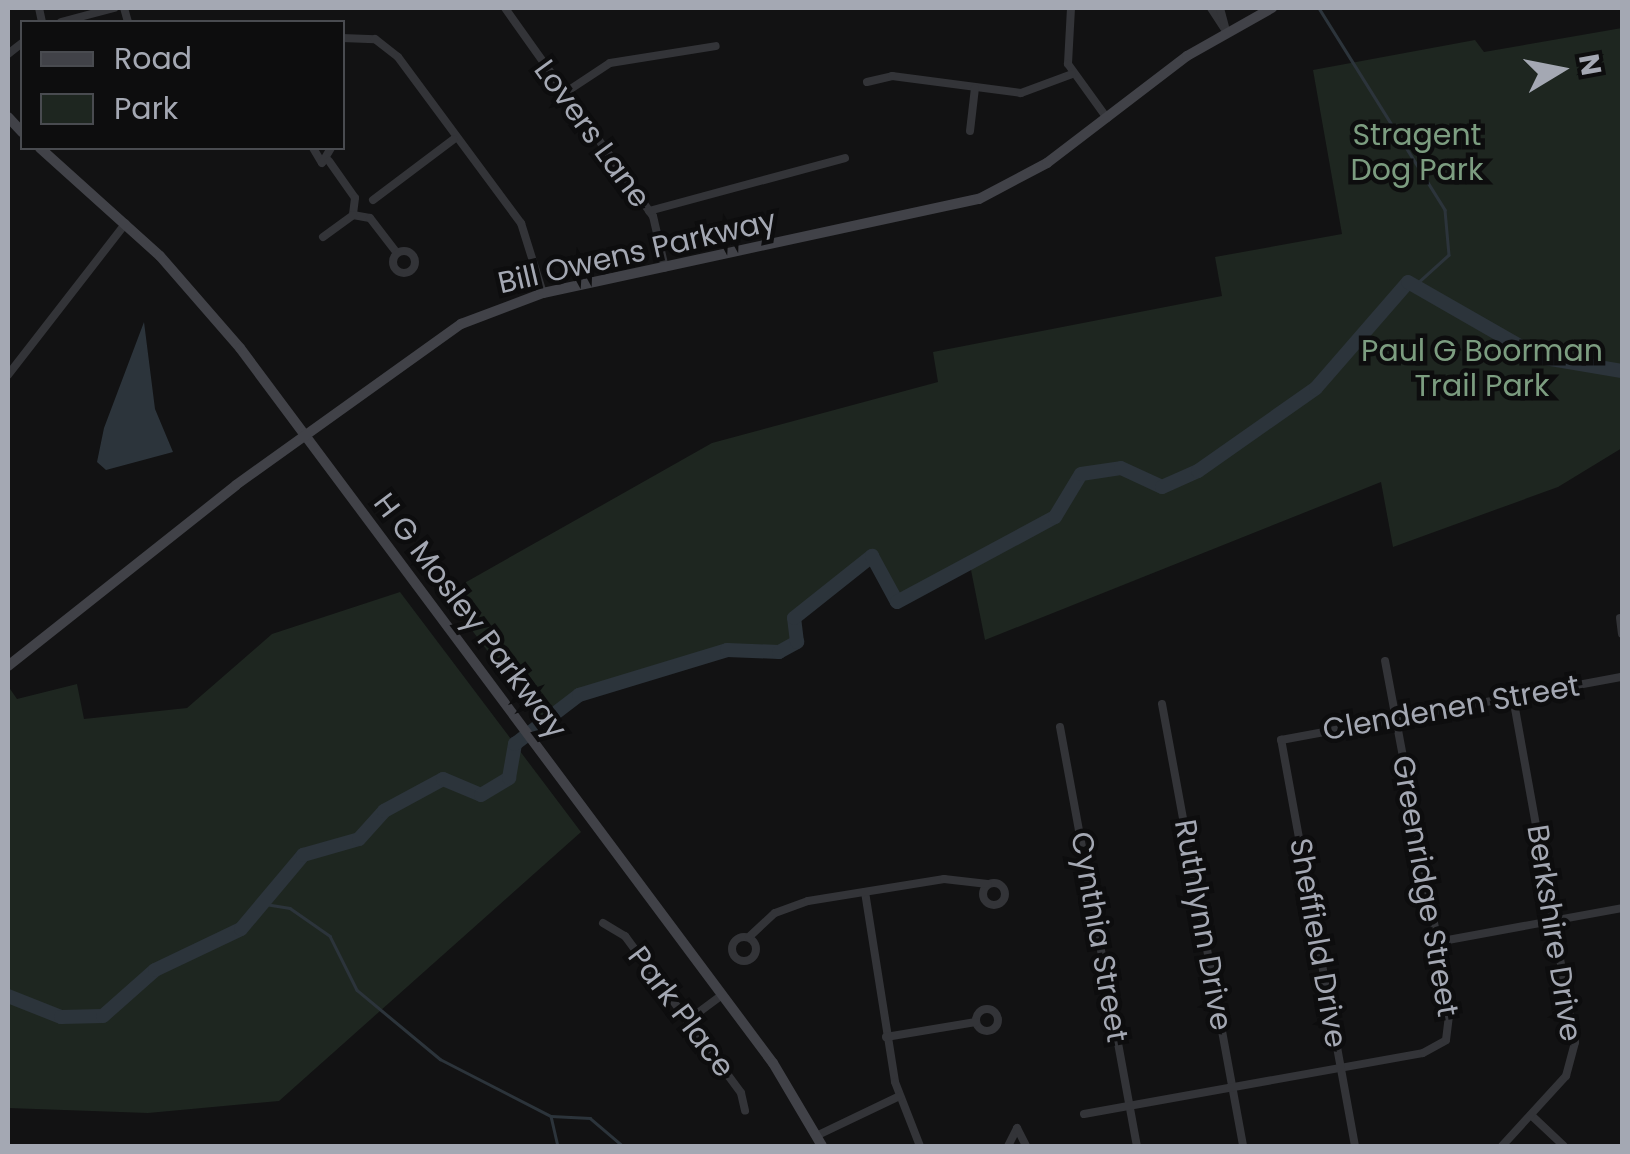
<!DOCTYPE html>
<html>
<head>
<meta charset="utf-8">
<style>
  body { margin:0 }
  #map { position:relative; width:1630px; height:1154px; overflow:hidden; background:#121213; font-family:Poppins,sans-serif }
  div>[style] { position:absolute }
  .green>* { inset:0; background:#1e2620 }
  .water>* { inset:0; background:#2c343b }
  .stream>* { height:2.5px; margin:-1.25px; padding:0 1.25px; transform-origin:1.25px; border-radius:1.25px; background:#2c343b }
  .river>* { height:14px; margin:-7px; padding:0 7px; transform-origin:7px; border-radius:7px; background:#2c343b }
  .street>* { height:8px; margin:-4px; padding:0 4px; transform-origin:4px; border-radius:4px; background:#333438 }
  .street>.ring { margin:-4px; padding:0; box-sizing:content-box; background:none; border:8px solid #333438; border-radius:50% }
  .secondary>* { height:10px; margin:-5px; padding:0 5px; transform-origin:5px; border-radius:5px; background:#414248 }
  span { translate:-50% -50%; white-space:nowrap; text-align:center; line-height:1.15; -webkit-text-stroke:9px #0d0d0e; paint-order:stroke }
  .street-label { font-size:30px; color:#a4a8b3 }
  .park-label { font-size:30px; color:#7c9d80 }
  .frame { position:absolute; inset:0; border:10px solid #a4a8b3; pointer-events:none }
  .legend { position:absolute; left:20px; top:20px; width:325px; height:130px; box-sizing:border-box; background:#0d0d0e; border:2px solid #494b50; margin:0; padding:12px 18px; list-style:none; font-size:30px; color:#a4a8b3 }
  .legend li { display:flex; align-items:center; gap:20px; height:50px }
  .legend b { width:50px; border:2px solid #494b50 }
  .north { position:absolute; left:1510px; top:20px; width:100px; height:100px; -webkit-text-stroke:8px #0d0d0e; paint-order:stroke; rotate:80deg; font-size:28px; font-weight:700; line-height:40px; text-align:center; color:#a4a8b3 }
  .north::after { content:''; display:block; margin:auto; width:35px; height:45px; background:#a4a8b3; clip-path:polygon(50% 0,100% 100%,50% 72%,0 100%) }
</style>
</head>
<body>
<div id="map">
  <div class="green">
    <i style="clip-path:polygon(1622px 28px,1622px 448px,1558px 487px,1393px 547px,1381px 482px,985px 640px,970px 565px,897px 602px,871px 556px,795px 618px,797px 642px,779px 652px,727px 650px,579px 695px,539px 720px,445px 594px,712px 443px,938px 382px,933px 352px,1222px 296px,1215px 257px,1342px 234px,1313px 70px,1475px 40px,1484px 52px)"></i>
    <i style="clip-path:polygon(400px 592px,581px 832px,279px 1101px,148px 1113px,8px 1108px,8px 686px,17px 699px,77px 684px,84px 719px,187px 708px,272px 634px)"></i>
  </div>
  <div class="water">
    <i style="clip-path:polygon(144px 322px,155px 409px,173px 452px,106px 470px,97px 462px,104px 428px)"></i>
  </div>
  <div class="stream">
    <i style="left:1319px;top:8px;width:238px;rotate:58deg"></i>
    <i style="left:1445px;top:210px;width:45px;rotate:84.9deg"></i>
    <i style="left:1449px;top:255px;width:45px;rotate:137.7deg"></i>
    <i style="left:259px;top:903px;width:31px;rotate:9deg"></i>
    <i style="left:290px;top:908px;width:49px;rotate:35deg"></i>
    <i style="left:330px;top:936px;width:60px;rotate:63.4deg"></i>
    <i style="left:357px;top:990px;width:108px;rotate:39.7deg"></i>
    <i style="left:440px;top:1059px;width:125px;rotate:27.2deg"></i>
    <i style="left:551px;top:1116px;width:39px;rotate:3deg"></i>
    <i style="left:590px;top:1118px;width:43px;rotate:40.3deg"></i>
    <i style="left:551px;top:1116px;width:31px;rotate:77deg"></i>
  </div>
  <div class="river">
    <i style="left:8px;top:996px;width:57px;rotate:21.6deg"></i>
    <i style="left:61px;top:1017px;width:42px;rotate:-1.4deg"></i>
    <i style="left:103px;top:1016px;width:69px;rotate:-41.5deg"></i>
    <i style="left:155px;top:970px;width:95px;rotate:-25.5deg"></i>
    <i style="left:241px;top:929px;width:97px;rotate:-50deg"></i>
    <i style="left:303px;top:855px;width:58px;rotate:-15.9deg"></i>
    <i style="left:359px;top:839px;width:38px;rotate:-48deg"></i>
    <i style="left:384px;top:811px;width:67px;rotate:-28.5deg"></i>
    <i style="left:443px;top:779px;width:41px;rotate:22.8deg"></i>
    <i style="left:481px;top:795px;width:33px;rotate:-31deg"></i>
    <i style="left:509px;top:778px;width:35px;rotate:-80deg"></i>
    <i style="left:515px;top:744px;width:81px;rotate:-37.4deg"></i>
    <i style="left:579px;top:695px;width:155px;rotate:-16.9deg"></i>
    <i style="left:727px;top:650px;width:52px;rotate:2.2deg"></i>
    <i style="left:779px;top:652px;width:21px;rotate:-29deg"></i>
    <i style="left:797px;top:642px;width:24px;rotate:-97deg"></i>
    <i style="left:794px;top:618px;width:100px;rotate:-38.5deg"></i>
    <i style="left:872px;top:556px;width:52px;rotate:61.5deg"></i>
    <i style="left:897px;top:602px;width:179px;rotate:-28.3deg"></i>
    <i style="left:1055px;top:517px;width:50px;rotate:-58.8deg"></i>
    <i style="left:1081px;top:474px;width:40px;rotate:-8.5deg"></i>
    <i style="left:1121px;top:468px;width:45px;rotate:24.9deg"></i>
    <i style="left:1162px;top:487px;width:39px;rotate:-24deg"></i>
    <i style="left:1198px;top:471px;width:144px;rotate:-35.1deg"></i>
    <i style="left:1316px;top:388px;width:140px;rotate:-49deg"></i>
    <i style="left:1408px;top:282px;width:151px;rotate:29.8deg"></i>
    <i style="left:1539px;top:357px;width:84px;rotate:9.6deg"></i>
  </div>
  <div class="street">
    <i style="left:39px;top:8px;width:14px;rotate:78deg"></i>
    <i style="left:124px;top:8px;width:15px;rotate:74deg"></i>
    <i style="left:505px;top:8px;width:255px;rotate:54.6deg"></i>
    <i style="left:653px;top:216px;width:53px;rotate:77deg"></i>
    <i style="left:1071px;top:8px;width:56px;rotate:93.1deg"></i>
    <i style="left:1068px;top:64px;width:67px;rotate:54.2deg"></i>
    <i style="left:1211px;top:8px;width:27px;rotate:57deg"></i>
    <i style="left:1220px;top:8px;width:24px;rotate:75deg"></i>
    <i style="left:61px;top:22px;width:55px;rotate:-14.8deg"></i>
    <i style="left:342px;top:38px;width:33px;rotate:2deg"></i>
    <i style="left:375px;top:39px;width:29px;rotate:38deg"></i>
    <i style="left:398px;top:57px;width:207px;rotate:53.5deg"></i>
    <i style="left:521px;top:223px;width:73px;rotate:72.6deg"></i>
    <i style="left:8px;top:54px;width:18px;rotate:-38deg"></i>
    <i style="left:867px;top:82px;width:26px;rotate:-13deg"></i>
    <i style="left:892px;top:76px;width:130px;rotate:7.5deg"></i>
    <i style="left:1021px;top:93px;width:54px;rotate:-20.4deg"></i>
    <i style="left:563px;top:94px;width:56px;rotate:-33.4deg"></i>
    <i style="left:610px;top:63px;width:107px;rotate:-9.1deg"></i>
    <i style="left:970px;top:131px;width:43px;rotate:-83.4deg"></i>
    <i style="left:313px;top:148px;width:17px;rotate:59deg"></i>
    <i style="left:322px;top:163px;width:17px;rotate:-59deg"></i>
    <i style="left:329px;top:161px;width:45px;rotate:54.9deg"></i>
    <i style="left:355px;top:198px;width:17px;rotate:97deg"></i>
    <i style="left:353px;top:215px;width:17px;rotate:10deg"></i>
    <i style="left:373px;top:200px;width:101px;rotate:-37deg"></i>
    <i style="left:649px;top:211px;width:203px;rotate:-15.1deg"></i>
    <i style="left:370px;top:218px;width:44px;rotate:52.4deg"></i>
    <i style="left:323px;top:237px;width:37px;rotate:-36deg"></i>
    <i class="ring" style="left:393px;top:251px;width:14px;height:14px"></i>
    <i style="left:8px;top:375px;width:192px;rotate:-52.2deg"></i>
    <i style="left:1620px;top:618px;width:16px;rotate:83deg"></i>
    <i style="left:1162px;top:704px;width:449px;rotate:79.6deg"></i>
    <i style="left:1060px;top:727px;width:426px;rotate:79.6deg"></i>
    <i class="ring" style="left:983px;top:883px;width:14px;height:14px"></i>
    <i style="left:865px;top:892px;width:192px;rotate:81deg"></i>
    <i style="left:895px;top:1082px;width:69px;rotate:68.7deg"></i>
    <i style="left:603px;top:923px;width:26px;rotate:31deg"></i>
    <i style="left:625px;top:936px;width:195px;rotate:53.5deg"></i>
    <i style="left:741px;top:1093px;width:18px;rotate:77deg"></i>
    <i class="ring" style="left:732px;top:937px;width:16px;height:16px"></i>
    <i style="left:749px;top:937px;width:35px;rotate:-43deg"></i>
    <i style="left:775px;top:913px;width:35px;rotate:-20deg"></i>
    <i style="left:808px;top:901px;width:138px;rotate:-9.2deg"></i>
    <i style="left:944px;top:879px;width:44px;rotate:6.5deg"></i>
    <i style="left:1437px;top:942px;width:188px;rotate:-10.4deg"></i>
    <i class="ring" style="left:976px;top:1009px;width:14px;height:14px"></i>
    <i style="left:687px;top:1021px;width:44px;rotate:-36.6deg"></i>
    <i style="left:886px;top:1037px;width:91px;rotate:-9.5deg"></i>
    <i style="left:1084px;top:1114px;width:344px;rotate:-10.2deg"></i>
    <i style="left:1423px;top:1053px;width:26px;rotate:-29deg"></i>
    <i style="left:1446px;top:1040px;width:32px;rotate:-83deg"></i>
    <i style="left:1450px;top:1008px;width:353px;rotate:-100.6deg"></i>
    <i style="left:1531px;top:1115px;width:45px;rotate:43.2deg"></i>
    <i style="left:816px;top:1136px;width:93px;rotate:-25.5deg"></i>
    <i style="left:1008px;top:1146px;width:20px;rotate:-63deg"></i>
    <i style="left:1017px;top:1128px;width:20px;rotate:63deg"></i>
    <i style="left:1355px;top:1146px;width:413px;rotate:-100.3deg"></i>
    <i style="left:1281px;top:740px;width:347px;rotate:-10.5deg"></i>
    <i style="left:1502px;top:1146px;width:95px;rotate:-47.6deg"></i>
    <i style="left:1566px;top:1076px;width:35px;rotate:-75deg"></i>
    <i style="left:1575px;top:1042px;width:352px;rotate:-100.2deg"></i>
  </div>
  <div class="secondary">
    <i style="left:8px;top:117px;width:21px;rotate:47deg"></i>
    <i style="left:40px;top:148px;width:161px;rotate:42deg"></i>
    <i style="left:160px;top:256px;width:122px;rotate:49deg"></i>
    <i style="left:240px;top:348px;width:892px;rotate:53.3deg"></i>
    <i style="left:773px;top:1063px;width:96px;rotate:59.4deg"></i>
    <i style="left:8px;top:666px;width:291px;rotate:-38.4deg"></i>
    <i style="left:236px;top:485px;width:277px;rotate:-35.6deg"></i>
    <i style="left:461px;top:324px;width:88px;rotate:-20.7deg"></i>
    <i style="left:543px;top:293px;width:446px;rotate:-12.2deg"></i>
    <i style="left:979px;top:199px;width:77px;rotate:-27.9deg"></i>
    <i style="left:1047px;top:163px;width:176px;rotate:-37.4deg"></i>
    <i style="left:1187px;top:56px;width:98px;rotate:-29.5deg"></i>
  </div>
  <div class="street-label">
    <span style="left:592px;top:134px;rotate:54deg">Lovers Lane</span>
    <span style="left:637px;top:252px;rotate:-13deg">Bill Owens Parkway</span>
    <span style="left:470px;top:616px;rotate:53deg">H G Mosley Parkway</span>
    <span style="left:1451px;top:708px;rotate:-10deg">Clendenen Street</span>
    <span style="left:1425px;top:886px;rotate:80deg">Greenridge Street</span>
    <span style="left:1203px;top:925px;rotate:80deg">Ruthlynn Drive</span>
    <span style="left:1554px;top:933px;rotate:81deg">Berkshire Drive</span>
    <span style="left:1099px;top:937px;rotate:80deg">Cynthia Street</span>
    <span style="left:1318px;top:943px;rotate:80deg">Sheffield Drive</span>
    <span style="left:681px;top:1012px;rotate:53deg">Park Place</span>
  </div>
  <div class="park-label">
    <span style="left:1417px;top:152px">Stragent<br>Dog Park</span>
    <span style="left:1482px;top:368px">Paul G Boorman<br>Trail Park</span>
  </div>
  <div class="frame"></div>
  <ul class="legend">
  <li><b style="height:12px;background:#414248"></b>Road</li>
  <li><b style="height:28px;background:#1e2620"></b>Park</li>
  </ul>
  <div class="north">N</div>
</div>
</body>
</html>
